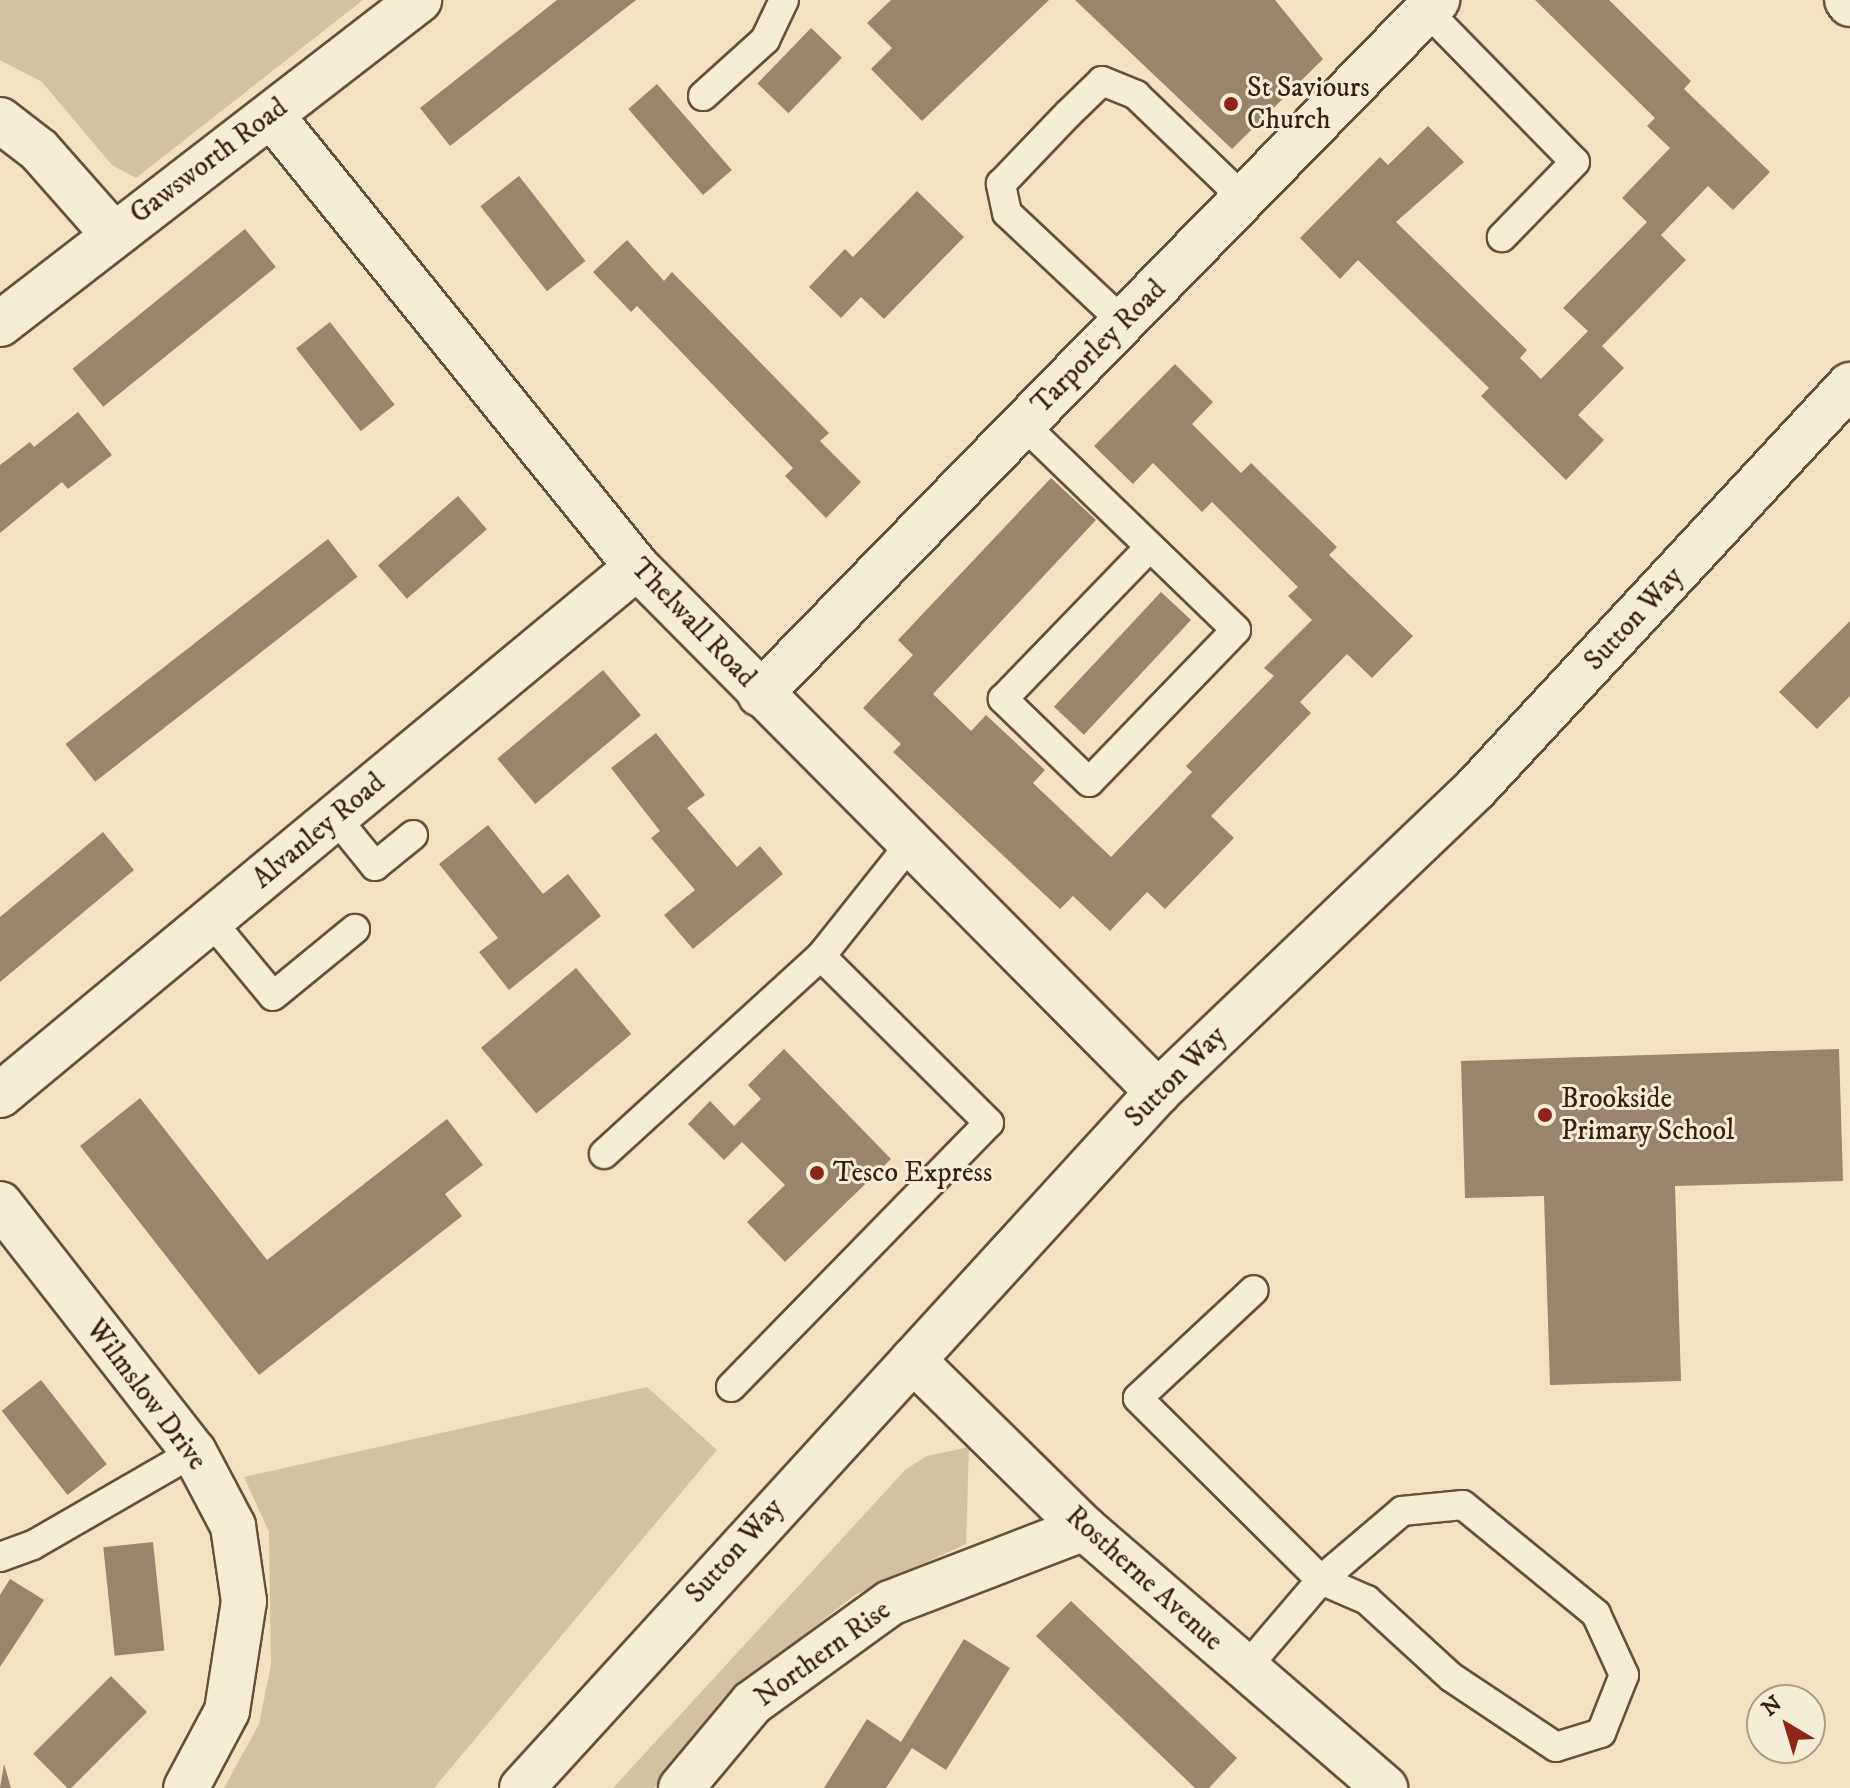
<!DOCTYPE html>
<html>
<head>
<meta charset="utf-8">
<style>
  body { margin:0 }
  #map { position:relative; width:1850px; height:1788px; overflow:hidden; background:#f1e3c2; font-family:"IM FELL DW Pica",serif }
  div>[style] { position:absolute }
  .green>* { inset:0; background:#d2c2a4 }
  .building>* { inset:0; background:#99846d; transform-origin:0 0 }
  .roads { filter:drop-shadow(2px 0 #684f3c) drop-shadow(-2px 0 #684f3c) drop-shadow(0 2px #684f3c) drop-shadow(0 -2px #684f3c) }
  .service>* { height:28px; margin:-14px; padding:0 14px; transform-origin:14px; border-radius:14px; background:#f6edd7 }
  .minor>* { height:44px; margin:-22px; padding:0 22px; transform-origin:22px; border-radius:22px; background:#f6edd7 }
  .secondary>* { height:44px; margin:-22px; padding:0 22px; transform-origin:22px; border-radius:22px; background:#f6edd7 }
  .dots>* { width:22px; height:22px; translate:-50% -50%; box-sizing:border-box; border:4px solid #f6edd7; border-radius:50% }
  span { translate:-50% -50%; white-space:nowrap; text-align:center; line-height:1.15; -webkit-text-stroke:6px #f6edd7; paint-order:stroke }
  .poi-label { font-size:28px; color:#3a1e10 }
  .left { translate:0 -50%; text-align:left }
  .street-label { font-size:28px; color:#3a1e10 }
  .north { position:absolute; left:1746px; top:1684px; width:80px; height:80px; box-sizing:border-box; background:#f6edd7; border:2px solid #ab9a87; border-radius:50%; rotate:322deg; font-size:22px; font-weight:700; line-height:32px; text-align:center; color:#3a1e10 }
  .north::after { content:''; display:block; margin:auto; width:28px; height:36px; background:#8f2418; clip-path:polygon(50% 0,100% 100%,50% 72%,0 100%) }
</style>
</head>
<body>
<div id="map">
  <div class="green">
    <i style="clip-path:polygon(0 0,363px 0,136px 178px,112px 165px,42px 82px,0 60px)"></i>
    <i style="clip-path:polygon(647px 1387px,717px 1450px,434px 1788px,224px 1788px,259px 1724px,271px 1665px,269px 1532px,244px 1477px)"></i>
    <i style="clip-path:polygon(969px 1447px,966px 1544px,855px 1595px,745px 1681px,654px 1788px,613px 1788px,906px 1469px,927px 1456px)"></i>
  </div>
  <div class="building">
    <i style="clip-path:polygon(557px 0,636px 0,450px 146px,420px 108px)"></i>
    <i style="clip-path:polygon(891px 0,1049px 0,922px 121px,871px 69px,892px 48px,867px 23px)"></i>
    <i style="clip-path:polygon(1075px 0,1275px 0,1323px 59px,1232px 149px)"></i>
    <i style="clip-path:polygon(1535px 0,1609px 0,1691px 81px,1684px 89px,1770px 172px,1733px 210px,1708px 186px,1661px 235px,1686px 260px,1602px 346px,1624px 368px,1578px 415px,1604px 440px,1566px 480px,1481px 396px,1489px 388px,1358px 260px,1340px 279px,1300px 238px,1380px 157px,1388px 165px,1428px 126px,1464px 162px,1396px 222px,1527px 350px,1520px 358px,1541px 379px,1588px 331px,1563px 308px,1647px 222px,1622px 198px,1670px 148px,1647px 126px,1655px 118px)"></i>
    <i style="left:811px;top:28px;width:43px;height:77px;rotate:44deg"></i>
    <i style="left:657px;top:84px;width:114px;height:38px;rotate:49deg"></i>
    <i style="left:519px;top:176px;width:108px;height:49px;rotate:52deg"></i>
    <i style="clip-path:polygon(917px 191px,964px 237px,884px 319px,861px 297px,841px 318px,809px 287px,845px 249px,853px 257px)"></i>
    <i style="left:245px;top:229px;width:49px;height:222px;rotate:51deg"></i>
    <i style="clip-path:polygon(627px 240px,664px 281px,672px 272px,829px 433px,820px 441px,861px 482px,826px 518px,785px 476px,793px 468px,637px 306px,631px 312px,593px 272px)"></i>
    <i style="left:330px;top:322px;width:105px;height:43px;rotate:52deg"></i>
    <i style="clip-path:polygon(1175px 364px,1213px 402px,1192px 424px,1241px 473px,1251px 463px,1337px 547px,1329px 555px,1413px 636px,1372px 678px,1347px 654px,1300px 702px,1311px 713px,1211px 816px,1234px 838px,1165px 909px,1147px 892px,1110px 931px,1073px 896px,1060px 909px,893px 752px,901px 744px,863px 708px,913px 655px,898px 640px,1051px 478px,1096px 520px,933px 694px,971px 731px,986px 715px,1045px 770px,1033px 783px,1111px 857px,1192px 772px,1186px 766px,1274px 676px,1264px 668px,1312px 620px,1288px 596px,1298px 587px,1212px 502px,1202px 512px,1153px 463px,1133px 484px,1094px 446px)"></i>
    <i style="clip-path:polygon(78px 412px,112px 455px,68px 489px,62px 482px,0 533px,0 465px,30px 442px,34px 447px)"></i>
    <i style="left:458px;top:496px;width:44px;height:106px;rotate:49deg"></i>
    <i style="left:328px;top:539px;width:48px;height:333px;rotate:52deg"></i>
    <i style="left:1161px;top:592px;width:41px;height:157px;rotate:43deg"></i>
    <i style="clip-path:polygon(1850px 621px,1850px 696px,1817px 729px,1779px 692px)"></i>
    <i style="left:603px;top:670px;width:59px;height:138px;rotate:50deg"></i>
    <i style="clip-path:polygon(656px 733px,705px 795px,687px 808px,737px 867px,760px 846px,783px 874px,693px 949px,664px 915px,695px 890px,651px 838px,660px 831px,611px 768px)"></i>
    <i style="clip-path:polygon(488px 825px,543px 894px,568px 874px,601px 916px,509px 990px,479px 952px,498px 938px,439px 864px)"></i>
    <i style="clip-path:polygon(103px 832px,134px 870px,0 982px,0 917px)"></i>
    <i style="left:576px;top:968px;width:86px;height:124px;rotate:50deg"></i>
    <i style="clip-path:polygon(784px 1049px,891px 1159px,785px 1262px,747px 1222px,785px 1185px,742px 1142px,724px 1160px,688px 1124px,710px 1101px,734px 1126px,761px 1099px,748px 1085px)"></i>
    <i style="clip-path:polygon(1839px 1049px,1843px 1181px,1675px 1186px,1681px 1381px,1550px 1385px,1544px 1196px,1465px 1198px,1461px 1061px)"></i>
    <i style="clip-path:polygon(140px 1098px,267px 1260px,447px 1119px,483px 1165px,445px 1194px,462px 1216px,259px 1375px,80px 1146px)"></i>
    <i style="left:41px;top:1380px;width:107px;height:50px;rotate:52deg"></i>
    <i style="left:153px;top:1542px;width:109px;height:50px;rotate:84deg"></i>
    <i style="clip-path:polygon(10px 1579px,44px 1600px,0 1667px,0 1595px)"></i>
    <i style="clip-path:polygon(1071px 1601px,1237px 1758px,1209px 1788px,1195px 1788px,1036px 1636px)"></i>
    <i style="clip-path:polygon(964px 1639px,1010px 1668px,946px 1770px,912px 1748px,886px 1788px,824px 1788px,867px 1719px,901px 1742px)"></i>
    <i style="left:111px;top:1676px;width:51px;height:110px;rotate:45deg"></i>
    <i style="clip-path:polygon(4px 1764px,11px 1788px,0 1788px)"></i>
  </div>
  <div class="roads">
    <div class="service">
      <i style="left:1427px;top:11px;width:211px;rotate:45.6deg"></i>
      <i style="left:1575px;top:162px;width:105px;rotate:134.2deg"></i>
      <i style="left:703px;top:96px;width:84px;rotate:-42.1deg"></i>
      <i style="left:765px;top:40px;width:44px;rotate:-64.6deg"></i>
      <i style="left:1123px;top:322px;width:159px;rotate:-136.8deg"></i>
      <i style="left:1007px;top:213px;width:30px;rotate:-102deg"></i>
      <i style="left:1001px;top:184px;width:97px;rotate:-46.3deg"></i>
      <i style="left:1068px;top:114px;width:47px;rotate:-44.1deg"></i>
      <i style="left:1102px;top:81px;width:37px;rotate:22deg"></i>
      <i style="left:1136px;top:95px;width:150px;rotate:43.9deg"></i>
      <i style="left:1023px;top:424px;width:296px;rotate:44deg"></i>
      <i style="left:1236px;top:630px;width:211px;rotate:134deg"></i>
      <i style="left:1089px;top:782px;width:120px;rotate:-136deg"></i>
      <i style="left:1003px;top:699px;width:211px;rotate:-46deg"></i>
      <i style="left:336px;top:818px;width:62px;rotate:50.9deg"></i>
      <i style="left:375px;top:866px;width:49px;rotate:-39.2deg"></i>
      <i style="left:211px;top:921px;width:97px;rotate:50.4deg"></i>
      <i style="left:273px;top:996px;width:106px;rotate:-39.3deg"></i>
      <i style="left:604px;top:1154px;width:294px;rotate:-42.4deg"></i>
      <i style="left:731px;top:1387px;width:369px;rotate:-45.7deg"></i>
      <i style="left:989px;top:1123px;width:237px;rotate:-135.2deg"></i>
      <i style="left:821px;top:956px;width:143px;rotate:-51.5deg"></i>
      <i style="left:0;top:1557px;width:35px;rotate:-20deg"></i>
      <i style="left:33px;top:1545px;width:186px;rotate:-30deg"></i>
      <i style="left:1245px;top:1669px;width:117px;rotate:-49.5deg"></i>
      <i style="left:1321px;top:1580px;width:106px;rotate:-40.4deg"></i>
      <i style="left:1402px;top:1511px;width:61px;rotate:-5.6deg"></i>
      <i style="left:1463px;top:1505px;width:172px;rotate:39.3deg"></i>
      <i style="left:1596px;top:1614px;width:67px;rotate:65.3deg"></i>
      <i style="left:1624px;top:1675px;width:62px;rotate:111.6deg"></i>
      <i style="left:1601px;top:1733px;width:47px;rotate:162.7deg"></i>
      <i style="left:1556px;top:1747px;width:126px;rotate:-146.3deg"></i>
      <i style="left:1451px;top:1677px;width:114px;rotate:-137.5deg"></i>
      <i style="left:1367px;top:1600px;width:50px;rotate:-156.5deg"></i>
      <i style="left:1321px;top:1580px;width:258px;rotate:-135.2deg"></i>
      <i style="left:1138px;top:1398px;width:158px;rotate:-43deg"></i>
    </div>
    <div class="minor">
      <i style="left:271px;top:115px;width:582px;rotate:51deg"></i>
      <i style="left:637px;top:567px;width:740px;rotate:45.22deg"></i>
      <i style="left:0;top:120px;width:49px;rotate:37.6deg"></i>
      <i style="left:39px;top:150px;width:112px;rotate:48.6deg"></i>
      <i style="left:0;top:324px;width:530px;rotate:-37.71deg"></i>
      <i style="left:760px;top:694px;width:970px;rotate:-45.71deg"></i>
      <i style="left:0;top:1095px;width:827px;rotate:-39.65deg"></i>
      <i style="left:0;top:1204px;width:315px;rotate:52deg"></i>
      <i style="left:194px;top:1452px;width:84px;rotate:62.2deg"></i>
      <i style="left:233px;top:1526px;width:76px;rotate:81.7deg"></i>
      <i style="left:244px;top:1601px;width:111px;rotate:98.8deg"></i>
      <i style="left:227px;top:1711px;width:87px;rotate:118deg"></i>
      <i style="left:913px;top:1360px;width:240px;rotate:44.5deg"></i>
      <i style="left:1084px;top:1528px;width:398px;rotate:40.8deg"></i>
      <i style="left:681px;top:1788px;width:111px;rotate:-50.1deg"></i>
      <i style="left:752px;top:1703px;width:170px;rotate:-35.9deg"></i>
      <i style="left:890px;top:1603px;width:208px;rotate:-21.1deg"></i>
    </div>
    <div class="secondary">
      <i style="left:1847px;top:0;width:5px;rotate:53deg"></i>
      <i style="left:522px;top:1788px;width:943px;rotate:-47.58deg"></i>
      <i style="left:1158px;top:1092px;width:440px;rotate:-43.7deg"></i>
      <i style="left:1476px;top:788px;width:550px;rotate:-47.14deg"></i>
    </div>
  </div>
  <div class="dots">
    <i style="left:1231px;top:104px;background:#8f2418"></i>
    <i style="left:1545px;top:1115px;background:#8f2418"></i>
    <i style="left:817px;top:1173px;background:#8f2418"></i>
  </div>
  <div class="poi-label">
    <span class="left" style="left:1247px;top:104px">St Saviours<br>Church</span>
    <span class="left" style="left:1561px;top:1115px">Brookside<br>Primary School</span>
    <span class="left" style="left:833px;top:1173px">Tesco Express</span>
  </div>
  <div class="street-label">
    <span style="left:209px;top:161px;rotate:-37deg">Gawsworth Road</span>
    <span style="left:1099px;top:347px;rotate:-45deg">Tarporley Road</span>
    <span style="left:1634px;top:619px;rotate:-47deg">Sutton Way</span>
    <span style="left:693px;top:623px;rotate:46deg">Thelwall Road</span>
    <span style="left:319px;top:831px;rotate:-40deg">Alvanley Road</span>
    <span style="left:1176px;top:1077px;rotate:-45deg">Sutton Way</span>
    <span style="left:146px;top:1395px;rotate:53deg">Wilmslow Drive</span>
    <span style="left:735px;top:1551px;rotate:-48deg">Sutton Way</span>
    <span style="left:1144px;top:1579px;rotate:42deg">Rostherne Avenue</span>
    <span style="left:823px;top:1654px;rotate:-36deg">Northern Rise</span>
  </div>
  <div class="north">N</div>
</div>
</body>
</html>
